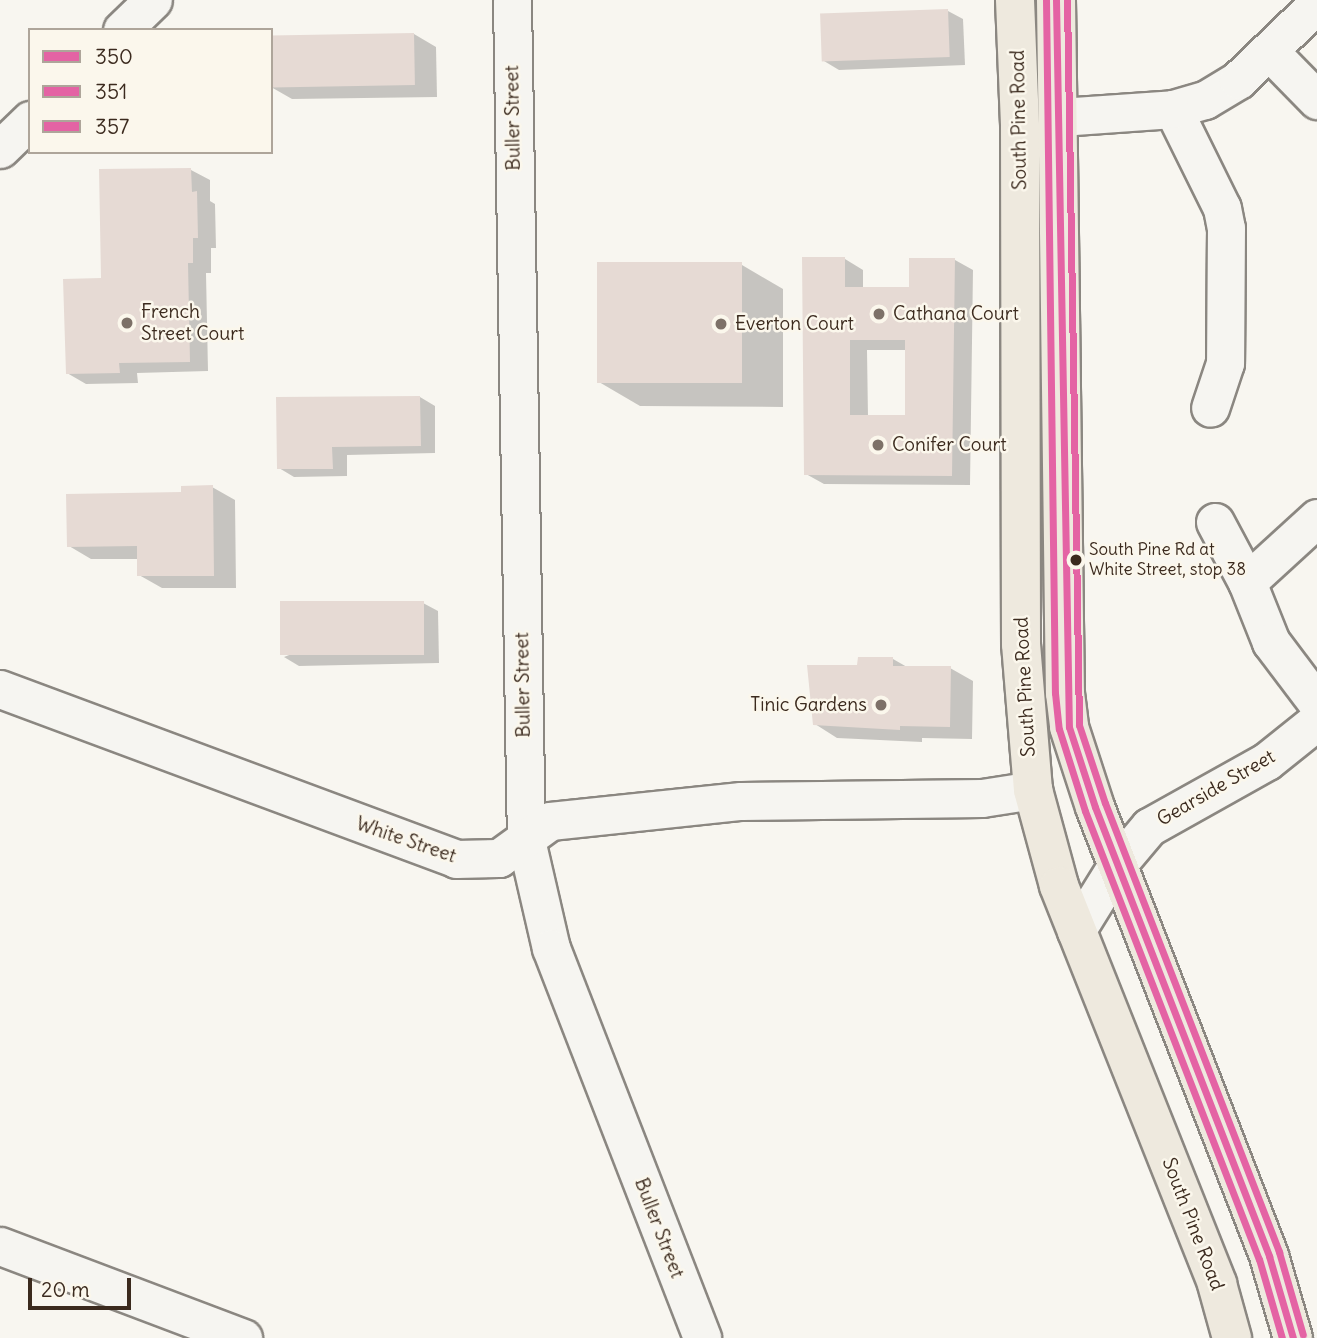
<!DOCTYPE html>
<html>
<head>
<meta charset="utf-8">
<style>
  body { margin:0 }
  #map { position:relative; width:1317px; height:1338px; overflow:hidden; background:#f8f6f0; font-family:Delius,sans-serif }
  div>[style] { position:absolute }
  .shadow>* { inset:0; background:#0003 }
  .building>* { inset:0; background:#e6dad4; transform-origin:0 0 }
  .roads { filter:drop-shadow(2px 0 #8b8781) drop-shadow(-2px 0 #8b8781) drop-shadow(0 2px #8b8781) drop-shadow(0 -2px #8b8781) }
  .street>* { height:37px; margin:-18.5px; padding:0 18.5px; transform-origin:18.5px; border-radius:18.5px; background:#f6f5f1 }
  .highway>* { height:38px; margin:-19px; padding:0 19px; transform-origin:19px; border-radius:19px; background:#eee9de }
  .bus-1>* { height:7px; margin:-3.5px; padding:0 3.5px; transform-origin:3.5px; border-radius:3.5px; background:#e463a4 }
  .bus-2>* { height:7px; margin:-3.5px; padding:0 3.5px; transform-origin:3.5px; border-radius:3.5px; background:#e463a4 }
  .bus-3>* { height:7px; margin:-3.5px; padding:0 3.5px; transform-origin:3.5px; border-radius:3.5px; background:#e463a4 }
  .dots>* { width:19px; height:19px; translate:-50% -50%; box-sizing:border-box; border:4px solid #fbf7ec; border-radius:50% }
  span { translate:-50% -50%; white-space:nowrap; text-align:center; line-height:1.15; -webkit-text-stroke:5px #fbf7ec; paint-order:stroke }
  .bus-label { font-size:17px; color:#3b2a1e }
  .left { translate:0 -50%; text-align:left }
  .street-label { font-size:19px; color:#3b2a1e }
  .poi-label { font-size:19px; color:#3b2a1e }
  .right { translate:-100% -50%; text-align:right }
  .legend { position:absolute; left:28px; top:28px; width:245px; height:126px; box-sizing:border-box; background:#fbf7ec; border:2px solid #aea59a; margin:0; padding:9px 12px; list-style:none; font-size:21px; color:#3b2a1e }
  .legend li { display:flex; align-items:center; gap:14px; height:35px }
  .legend b { width:35px; border:2px solid #aea59a }
  .scale { position:absolute; left:28px; top:1278px; width:103px; height:32px; box-sizing:border-box; border:4px solid #3b2a1e; border-top:0; padding-left:9px; font-size:21px; line-height:24px; white-space:nowrap; color:#3b2a1e; -webkit-text-stroke:5px #fbf7ec; paint-order:stroke }
</style>
</head>
<body>
<div id="map">
  <div class="shadow">
    <i style="clip-path:polygon(948px 11px,963px 19px,965px 65px,839px 70px,824px 61px)"></i>
    <i style="clip-path:polygon(414px 34px,436px 47px,437px 97px,292px 99px,271px 87px,271px 37px)"></i>
    <i style="clip-path:polygon(191px 170px,210px 180px,210px 201px,215px 204px,216px 248px,211px 248px,211px 273px,206px 273px,208px 371px,137px 373px,138px 383px,86px 384px,67px 373px)"></i>
    <i style="clip-path:polygon(evenodd,845px 259px,863px 270px,863px 289px,911px 289px,911px 260px,955px 260px,973px 270px,970px 485px,824px 484px,806px 474px,845px 259px,867px 350px,907px 350px,907px 417px,868px 417px,867px 350px)"></i>
    <i style="clip-path:polygon(742px 265px,783px 289px,783px 407px,640px 406px,599px 382px)"></i>
    <i style="clip-path:polygon(420px 397px,435px 406px,435px 453px,347px 455px,347px 476px,294px 477px,279px 468px)"></i>
    <i style="clip-path:polygon(212px 487px,235px 500px,236px 588px,162px 588px,139px 575px,139px 559px,91px 559px,69px 546px,183px 494px)"></i>
    <i style="clip-path:polygon(423px 603px,438px 611px,439px 663px,299px 666px,284px 657px)"></i>
    <i style="clip-path:polygon(893px 659px,907px 667px,950px 668px,973px 681px,972px 739px,922px 738px,922px 742px,837px 738px,815px 724px,859px 667px)"></i>
  </div>
  <div class="building">
    <i style="left:948px;top:9px;width:48px;height:128px;rotate:88deg"></i>
    <i style="left:414px;top:33px;width:52px;height:143px;rotate:89deg"></i>
    <i style="clip-path:polygon(191px 168px,192px 192px,197px 191px,198px 238px,193px 238px,193px 263px,188px 263px,190px 362px,119px 363px,120px 373px,66px 374px,63px 279px,101px 278px,99px 169px)"></i>
    <i style="clip-path:polygon(evenodd,802px 257px,845px 257px,845px 287px,909px 287px,909px 258px,955px 258px,952px 476px,804px 475px,802px 257px,850px 340px,905px 340px,905px 415px,850px 415px,850px 340px)"></i>
    <i style="left:597px;top:262px;width:145px;height:121px"></i>
    <i style="clip-path:polygon(420px 396px,421px 446px,332px 447px,333px 469px,277px 469px,276px 397px)"></i>
    <i style="clip-path:polygon(213px 485px,214px 576px,137px 576px,137px 546px,67px 547px,66px 494px,181px 492px,181px 486px)"></i>
    <i style="left:424px;top:601px;width:54px;height:144px;rotate:90deg"></i>
    <i style="clip-path:polygon(858px 657px,893px 657px,893px 666px,951px 666px,950px 727px,900px 726px,900px 730px,813px 725px,807px 665px,857px 665px)"></i>
  </div>
  <div class="roads">
    <div class="street">
      <i style="left:512px;top:0;width:840px;rotate:89.05deg"></i>
      <i style="left:526px;top:840px;width:111px;rotate:77deg"></i>
      <i style="left:551px;top:948px;width:418px;rotate:68.8deg"></i>
      <i style="left:122px;top:30px;width:43px;rotate:-44.1deg"></i>
      <i style="left:1269px;top:51px;width:69px;rotate:45.6deg"></i>
      <i style="left:1173px;top:109px;width:110px;rotate:63.7deg"></i>
      <i style="left:1222px;top:208px;width:20px;rotate:79deg"></i>
      <i style="left:1226px;top:228px;width:135px;rotate:90.4deg"></i>
      <i style="left:1225px;top:363px;width:47px;rotate:108.4deg"></i>
      <i style="left:1060px;top:117px;width:113px;rotate:-4deg"></i>
      <i style="left:1173px;top:109px;width:33px;rotate:-16deg"></i>
      <i style="left:1205px;top:100px;width:39px;rotate:-31deg"></i>
      <i style="left:1238px;top:80px;width:110px;rotate:-43.9deg"></i>
      <i style="left:0;top:149px;width:42px;rotate:-44deg"></i>
      <i style="left:1215px;top:522px;width:68px;rotate:61.9deg"></i>
      <i style="left:1247px;top:582px;width:65px;rotate:68.2deg"></i>
      <i style="left:1271px;top:642px;width:76px;rotate:53deg"></i>
      <i style="left:1247px;top:582px;width:95px;rotate:-42.4deg"></i>
      <i style="left:0;top:689px;width:487px;rotate:20.4deg"></i>
      <i style="left:456px;top:859px;width:43px;rotate:-1.3deg"></i>
      <i style="left:499px;top:858px;width:63px;rotate:-36deg"></i>
      <i style="left:550px;top:821px;width:192px;rotate:-6deg"></i>
      <i style="left:741px;top:801px;width:241px;rotate:-0.7deg"></i>
      <i style="left:982px;top:798px;width:52px;rotate:-8.9deg"></i>
      <i style="left:1076px;top:931px;width:78px;rotate:-58.2deg"></i>
      <i style="left:1117px;top:865px;width:50px;rotate:-49.9deg"></i>
      <i style="left:1149px;top:827px;width:135px;rotate:-29.2deg"></i>
      <i style="left:1267px;top:761px;width:64px;rotate:-38.7deg"></i>
      <i style="left:0;top:1246px;width:260px;rotate:20.7deg"></i>
    </div>
    <div class="highway">
      <i style="left:1015px;top:0;width:127px;rotate:87.7deg"></i>
      <i style="left:1020px;top:127px;width:517px;rotate:89.89deg"></i>
      <i style="left:1021px;top:644px;width:146px;rotate:85.3deg"></i>
      <i style="left:1033px;top:790px;width:99px;rotate:74.8deg"></i>
      <i style="left:1059px;top:886px;width:428px;rotate:68.3deg"></i>
      <i style="left:1217px;top:1284px;width:56px;rotate:74.5deg"></i>
      <i style="left:1056px;top:0;width:693px;rotate:89.26deg"></i>
      <i style="left:1065px;top:693px;width:34px;rotate:83deg"></i>
      <i style="left:1069px;top:727px;width:84px;rotate:72deg"></i>
      <i style="left:1095px;top:807px;width:482px;rotate:68.8deg"></i>
      <i style="left:1269px;top:1256px;width:85px;rotate:73.7deg"></i>
    </div>
  </div>
  <div class="bus-1">
    <i style="left:1056px;top:0;width:727px;rotate:88.98deg"></i>
    <i style="left:1069px;top:727px;width:84px;rotate:72deg"></i>
    <i style="left:1095px;top:807px;width:482px;rotate:68.8deg"></i>
    <i style="left:1269px;top:1256px;width:85px;rotate:73.7deg"></i>
  </div>
  <div class="bus-2">
    <i style="left:1046px;top:0;width:693px;rotate:89.26deg"></i>
    <i style="left:1055px;top:693px;width:36px;rotate:84deg"></i>
    <i style="left:1059px;top:729px;width:86px;rotate:72.4deg"></i>
    <i style="left:1085px;top:811px;width:481px;rotate:68.8deg"></i>
    <i style="left:1259px;top:1259px;width:82px;rotate:73.8deg"></i>
  </div>
  <div class="bus-3">
    <i style="left:1067px;top:0;width:725px;rotate:89.05deg"></i>
    <i style="left:1079px;top:725px;width:82px;rotate:71.6deg"></i>
    <i style="left:1105px;top:803px;width:482px;rotate:68.8deg"></i>
    <i style="left:1279px;top:1252px;width:86px;rotate:73.9deg"></i>
  </div>
  <div class="dots">
    <i style="left:879px;top:314px;background:#7d7168"></i>
    <i style="left:127px;top:323px;background:#7d7168"></i>
    <i style="left:721px;top:324px;background:#7d7168"></i>
    <i style="left:878px;top:445px;background:#7d7168"></i>
    <i style="left:1076px;top:560px;background:#3b2a1e"></i>
    <i style="left:881px;top:705px;background:#7d7168"></i>
  </div>
  <div class="bus-label">
    <span class="left" style="left:1089px;top:560px">South Pine Rd at<br>White Street, stop 38</span>
  </div>
  <div class="street-label">
    <span style="left:513px;top:118px;rotate:-91deg">Buller Street</span>
    <span style="left:1019px;top:120px;rotate:-91deg">South Pine Road</span>
    <span style="left:523px;top:685px;rotate:-91deg">Buller Street</span>
    <span style="left:1025px;top:687px;rotate:-93deg">South Pine Road</span>
    <span style="left:1216px;top:788px;rotate:-30deg">Gearside Street</span>
    <span style="left:406px;top:840px;rotate:19deg">White Street</span>
    <span style="left:1193px;top:1224px;rotate:69deg">South Pine Road</span>
    <span style="left:659px;top:1228px;rotate:69deg">Buller Street</span>
  </div>
  <div class="poi-label">
    <span class="left" style="left:141px;top:323px">French<br>Street Court</span>
    <span class="left" style="left:893px;top:314px">Cathana Court</span>
    <span class="left" style="left:735px;top:324px">Everton Court</span>
    <span class="left" style="left:892px;top:445px">Conifer Court</span>
    <span class="right" style="left:867px;top:705px">Tinic Gardens</span>
  </div>
  <ul class="legend">
  <li><b style="height:9px;background:#e463a4"></b>350</li>
  <li><b style="height:9px;background:#e463a4"></b>351</li>
  <li><b style="height:9px;background:#e463a4"></b>357</li>
  </ul>
  <div class="scale">20 m</div>
</div>
</body>
</html>
